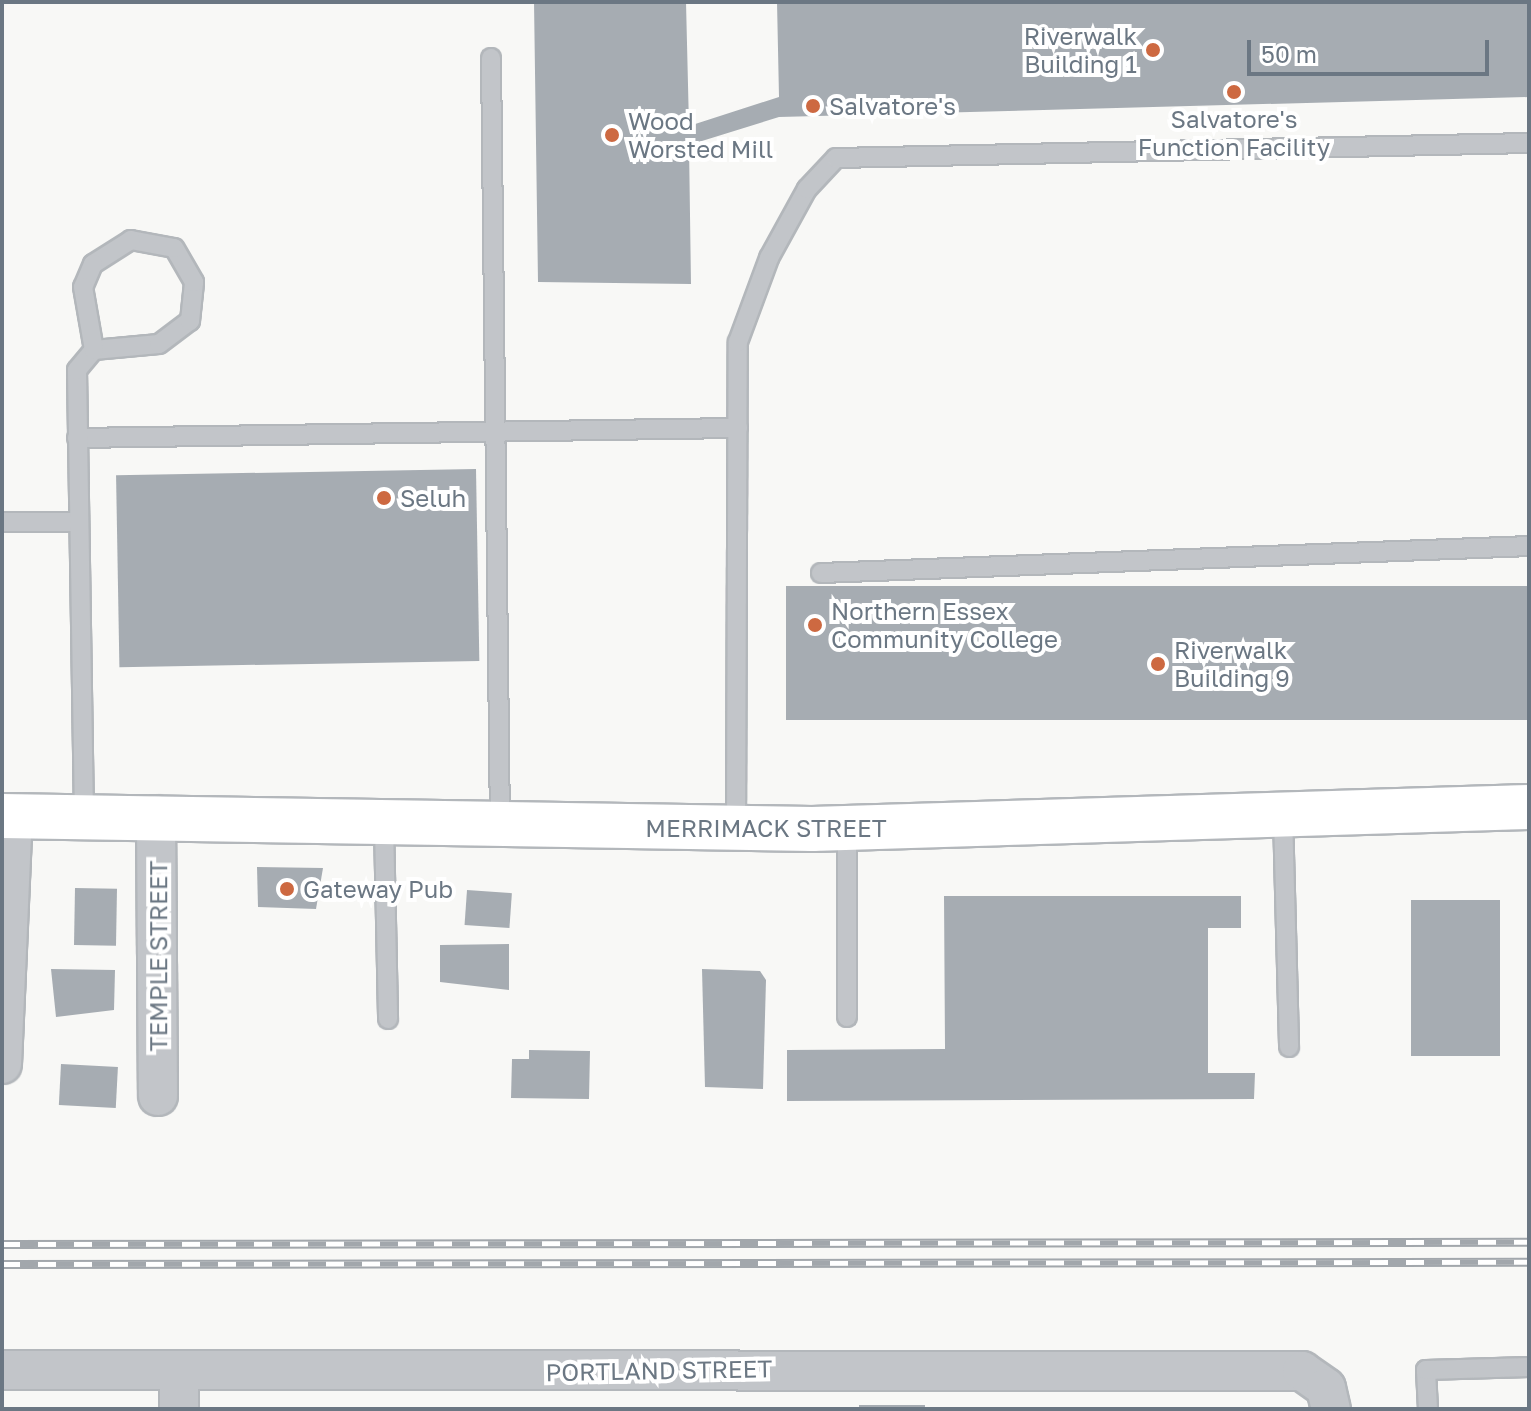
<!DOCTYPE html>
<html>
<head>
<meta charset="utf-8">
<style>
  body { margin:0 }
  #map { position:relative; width:1531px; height:1411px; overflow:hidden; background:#f8f8f6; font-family:"Golos Text",sans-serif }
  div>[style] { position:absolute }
  .building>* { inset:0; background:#a6acb2; transform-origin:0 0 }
  .roads { filter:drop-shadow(2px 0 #b3b7bb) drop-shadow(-2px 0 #b3b7bb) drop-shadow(0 2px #b3b7bb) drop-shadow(0 -2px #b3b7bb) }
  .service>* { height:18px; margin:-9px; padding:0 9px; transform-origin:9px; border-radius:9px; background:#c2c5c9 }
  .minor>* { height:38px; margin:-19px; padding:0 19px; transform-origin:19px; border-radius:19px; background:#c2c5c9 }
  .secondary>* { height:44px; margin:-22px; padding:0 22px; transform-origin:22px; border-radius:22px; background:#fff }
  .rail>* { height:9px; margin-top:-4.5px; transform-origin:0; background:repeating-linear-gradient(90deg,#fff 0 18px,#a2a7ac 0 36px); box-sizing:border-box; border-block:2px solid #a2a7ac }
  .dots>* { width:22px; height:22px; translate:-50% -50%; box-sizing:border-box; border:4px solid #fff; border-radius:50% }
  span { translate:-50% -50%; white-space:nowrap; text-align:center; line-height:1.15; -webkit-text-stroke:8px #fff; paint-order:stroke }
  .poi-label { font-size:24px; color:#6b7783 }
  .right { translate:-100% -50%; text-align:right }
  .left { translate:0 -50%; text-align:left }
  .street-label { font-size:24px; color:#6b7783 }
  .frame { position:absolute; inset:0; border:4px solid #6b7783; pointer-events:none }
  .scale { position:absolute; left:1247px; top:40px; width:242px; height:36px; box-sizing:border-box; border:4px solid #6b7783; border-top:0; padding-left:10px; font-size:24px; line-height:28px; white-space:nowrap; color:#6b7783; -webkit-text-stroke:6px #fff; paint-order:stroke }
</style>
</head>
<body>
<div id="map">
  <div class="building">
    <i style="clip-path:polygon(534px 2px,686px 2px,689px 126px,779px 97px,777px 2px,1529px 2px,1529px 97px,779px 117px,689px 145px,691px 284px,538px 282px)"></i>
    <i style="left:476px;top:469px;width:192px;height:360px;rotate:89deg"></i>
    <i style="left:1529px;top:586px;width:134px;height:743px;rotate:90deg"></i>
    <i style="clip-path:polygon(257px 867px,323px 868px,316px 909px,258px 907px)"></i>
    <i style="left:75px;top:888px;width:42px;height:57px;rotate:1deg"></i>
    <i style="left:467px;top:890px;width:45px;height:35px;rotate:4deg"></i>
    <i style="clip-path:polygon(944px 896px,1241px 896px,1241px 928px,1208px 928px,1208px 1073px,1255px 1073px,1254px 1099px,787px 1101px,787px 1050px,945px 1049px)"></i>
    <i style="left:1500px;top:900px;width:156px;height:89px;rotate:90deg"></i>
    <i style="clip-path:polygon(509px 944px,509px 990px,440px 982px,440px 945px)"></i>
    <i style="clip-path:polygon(51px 969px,115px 970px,114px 1010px,56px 1017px)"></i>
    <i style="clip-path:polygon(702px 969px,760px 971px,766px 980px,763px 1089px,705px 1087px)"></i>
    <i style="clip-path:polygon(529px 1050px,590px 1051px,589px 1099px,511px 1098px,512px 1059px,529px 1059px)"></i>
    <i style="left:61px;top:1064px;width:57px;height:41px;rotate:3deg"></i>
    <i style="left:859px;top:1405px;width:66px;height:4px"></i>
  </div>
  <div class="roads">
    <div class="service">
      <i style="left:491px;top:58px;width:769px;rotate:89.33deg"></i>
      <i style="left:77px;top:438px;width:661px;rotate:-0.87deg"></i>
      <i style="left:2px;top:522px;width:76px"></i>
      <i style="left:821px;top:573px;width:709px;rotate:-2.18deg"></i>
      <i style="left:1283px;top:815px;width:232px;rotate:88.5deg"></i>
      <i style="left:84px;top:816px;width:446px;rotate:-90.9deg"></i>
      <i style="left:77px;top:370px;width:26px;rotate:-50deg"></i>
      <i style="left:94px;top:350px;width:65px;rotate:-5.3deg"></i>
      <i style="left:159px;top:344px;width:39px;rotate:-37deg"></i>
      <i style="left:190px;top:321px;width:39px;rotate:-84deg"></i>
      <i style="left:194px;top:282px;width:39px;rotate:-120deg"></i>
      <i style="left:174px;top:248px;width:44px;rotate:-169.5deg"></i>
      <i style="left:131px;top:240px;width:45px;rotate:147.7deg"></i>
      <i style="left:93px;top:264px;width:25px;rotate:113deg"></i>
      <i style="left:83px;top:287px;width:64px;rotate:80.1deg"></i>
      <i style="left:384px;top:825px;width:194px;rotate:88.8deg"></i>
      <i style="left:736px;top:828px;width:486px;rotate:-89.8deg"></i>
      <i style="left:738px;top:342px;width:90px;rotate:-69.7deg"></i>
      <i style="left:769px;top:258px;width:79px;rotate:-61.2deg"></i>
      <i style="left:807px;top:189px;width:42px;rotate:-46.9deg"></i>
      <i style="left:836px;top:158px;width:693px;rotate:-1.24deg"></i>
      <i style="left:847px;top:1017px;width:188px;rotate:-90deg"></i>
      <i style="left:1428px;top:1409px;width:39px;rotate:-93deg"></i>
      <i style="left:1426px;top:1370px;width:103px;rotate:-1.7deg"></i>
    </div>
    <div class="minor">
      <i style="left:156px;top:815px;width:281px;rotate:89.6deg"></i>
      <i style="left:2px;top:1064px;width:247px;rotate:-87.5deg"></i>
      <i style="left:2px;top:1370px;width:1300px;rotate:0.04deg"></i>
      <i style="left:1302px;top:1371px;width:29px;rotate:35deg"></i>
      <i style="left:1326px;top:1388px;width:22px;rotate:77deg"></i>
      <i style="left:179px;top:1409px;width:38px;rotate:-90deg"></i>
    </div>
    <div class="secondary">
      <i style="left:2px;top:816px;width:810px;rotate:0.92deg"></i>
      <i style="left:812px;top:829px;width:717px;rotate:-1.76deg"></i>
    </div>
  </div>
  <div class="rail">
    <i style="left:2px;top:1244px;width:1527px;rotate:-0.08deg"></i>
    <i style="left:2px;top:1264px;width:1527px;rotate:-0.08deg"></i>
  </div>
  <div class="dots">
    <i style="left:1153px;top:50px;background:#cd6941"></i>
    <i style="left:1234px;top:92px;background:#cd6941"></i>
    <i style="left:813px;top:106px;background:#cd6941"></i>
    <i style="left:612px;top:135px;background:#cd6941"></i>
    <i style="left:384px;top:498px;background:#cd6941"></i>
    <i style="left:815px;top:625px;background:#cd6941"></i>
    <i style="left:1158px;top:664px;background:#cd6941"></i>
    <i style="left:287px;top:889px;background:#cd6941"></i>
  </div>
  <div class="poi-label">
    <span class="right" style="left:1137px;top:50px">Riverwalk<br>Building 1</span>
    <span class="left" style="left:829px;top:106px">Salvatore's</span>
    <span style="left:1234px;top:133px">Salvatore's<br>Function Facility</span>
    <span class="left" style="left:628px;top:135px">Wood<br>Worsted Mill</span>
    <span class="left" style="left:400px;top:498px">Seluh</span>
    <span class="left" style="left:831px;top:625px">Northern Essex<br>Community College</span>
    <span class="left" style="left:1174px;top:664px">Riverwalk<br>Building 9</span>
    <span class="left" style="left:303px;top:889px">Gateway Pub</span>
  </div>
  <div class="street-label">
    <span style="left:766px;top:828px">MERRIMACK STREET</span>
    <span style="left:158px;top:956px;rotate:-90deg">TEMPLE STREET</span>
    <span style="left:659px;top:1370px;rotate:-1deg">PORTLAND STREET</span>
  </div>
  <div class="frame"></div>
  <div class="scale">50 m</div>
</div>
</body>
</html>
